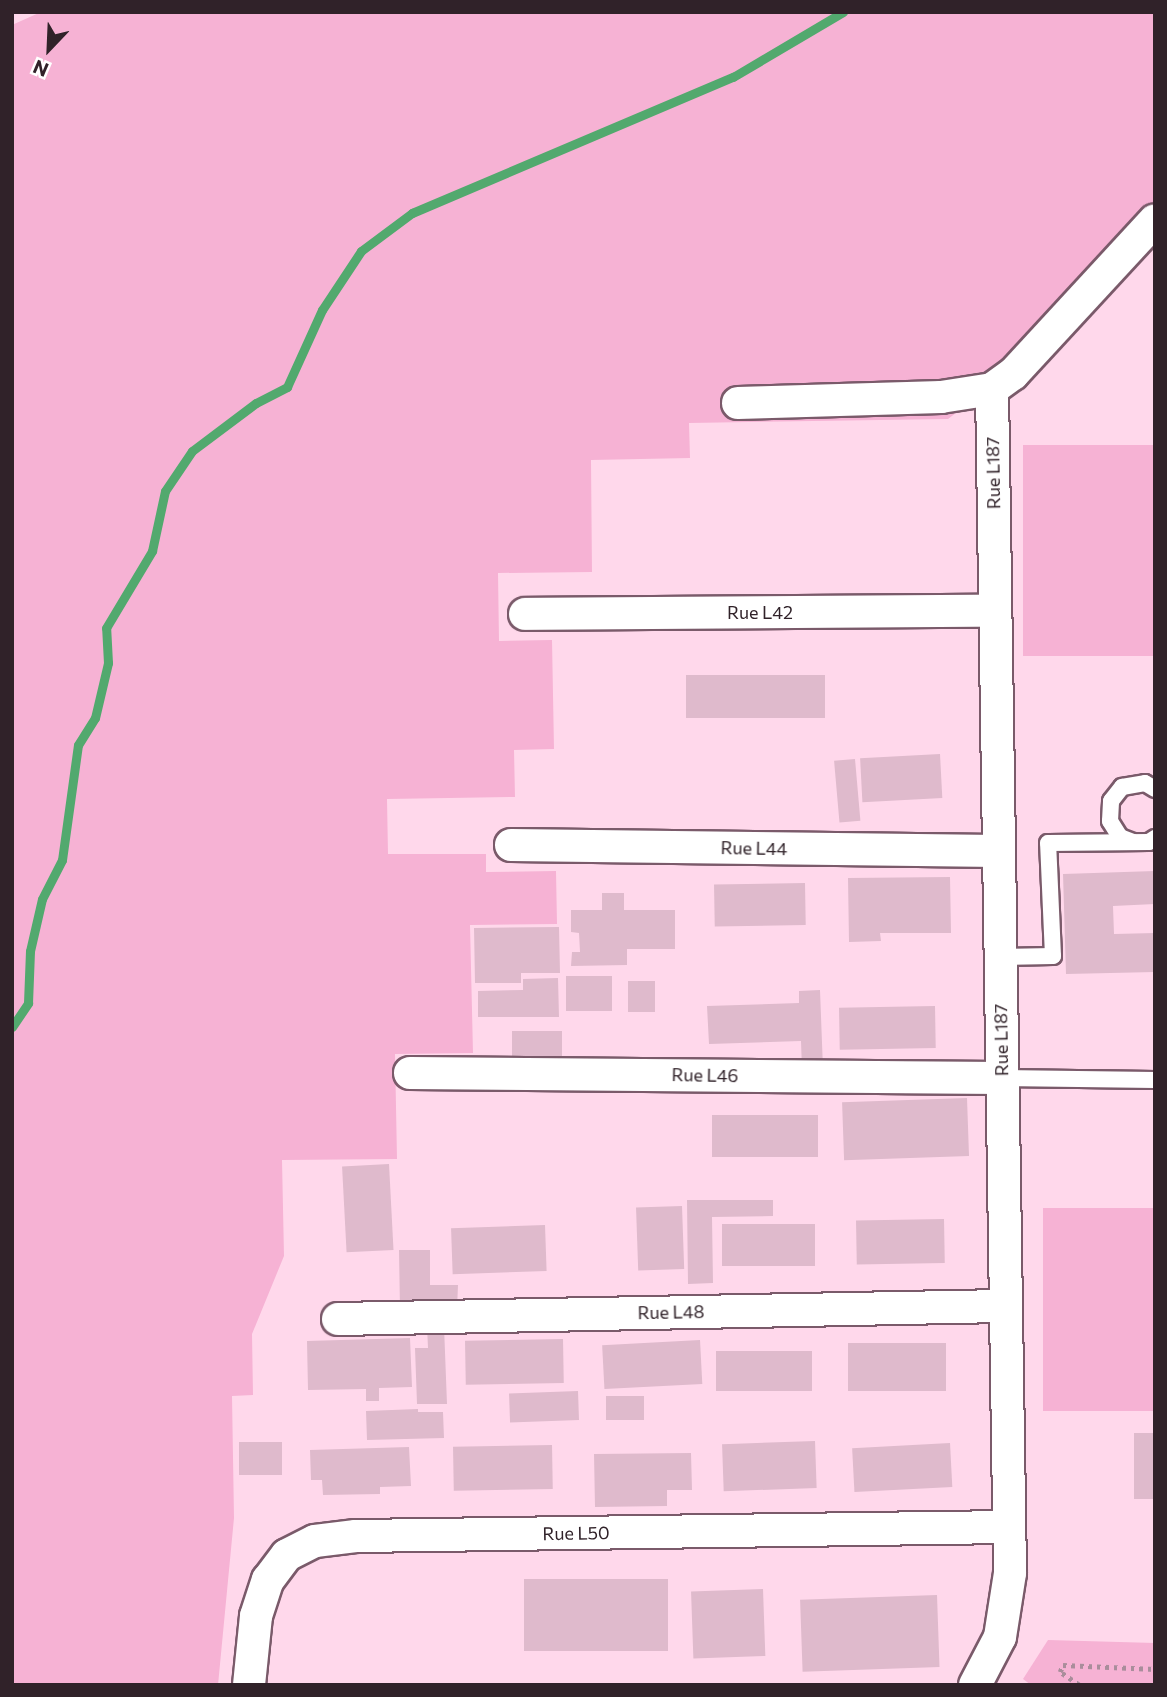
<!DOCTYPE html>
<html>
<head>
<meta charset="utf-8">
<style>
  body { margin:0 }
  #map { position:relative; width:1167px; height:1697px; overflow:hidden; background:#ffd8eb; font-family:Commissioner,sans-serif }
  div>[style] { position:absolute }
  .green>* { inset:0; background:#f6b2d4; transform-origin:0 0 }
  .stream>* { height:9px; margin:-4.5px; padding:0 4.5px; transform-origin:4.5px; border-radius:4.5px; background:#52a96e }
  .building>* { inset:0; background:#dfbacc; transform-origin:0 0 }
  .path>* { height:4.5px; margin-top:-2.25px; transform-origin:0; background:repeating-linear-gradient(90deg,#a98d9b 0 3.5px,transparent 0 8.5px) }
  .roads { filter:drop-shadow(2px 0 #7a5a6a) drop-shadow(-2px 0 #7a5a6a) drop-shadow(0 2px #7a5a6a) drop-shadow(0 -2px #7a5a6a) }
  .service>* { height:16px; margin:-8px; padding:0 8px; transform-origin:8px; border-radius:8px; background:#fff }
  .minor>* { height:32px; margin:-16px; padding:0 16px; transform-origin:16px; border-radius:16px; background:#fff }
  span { translate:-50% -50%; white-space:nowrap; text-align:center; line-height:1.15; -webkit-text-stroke:5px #fff; paint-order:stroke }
  .street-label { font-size:18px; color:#302229 }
  .frame { position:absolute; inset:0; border:14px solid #302229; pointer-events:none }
  .north { position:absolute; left:14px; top:14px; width:70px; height:70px; -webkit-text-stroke:5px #fff; paint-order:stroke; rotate:203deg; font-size:19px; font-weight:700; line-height:28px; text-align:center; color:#302229 }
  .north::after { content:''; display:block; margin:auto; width:24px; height:32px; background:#302229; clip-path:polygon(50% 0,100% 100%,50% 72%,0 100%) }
</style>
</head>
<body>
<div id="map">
  <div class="green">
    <i style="clip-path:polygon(41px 12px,1155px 12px,1155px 225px,1016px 367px,948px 419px,689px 423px,690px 458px,591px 460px,592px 572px,498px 573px,499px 641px,552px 640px,554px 749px,514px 750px,515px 797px,387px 799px,388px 854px,486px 854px,486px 872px,556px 871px,557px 924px,470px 925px,473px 1053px,395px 1054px,397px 1159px,282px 1160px,284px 1256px,252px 1334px,253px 1395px,232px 1396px,234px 1518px,218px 1685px,12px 1685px,12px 25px)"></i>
    <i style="left:1023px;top:445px;width:132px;height:211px"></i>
    <i style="left:1043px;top:1208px;width:112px;height:203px"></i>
    <i style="clip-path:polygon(1048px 1640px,1155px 1643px,1155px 1685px,1031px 1685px,1023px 1679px)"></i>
  </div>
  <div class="stream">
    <i style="left:12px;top:1027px;width:29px;rotate:-56deg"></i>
    <i style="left:28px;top:1003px;width:52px;rotate:-87.8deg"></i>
    <i style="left:30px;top:951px;width:53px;rotate:-77deg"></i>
    <i style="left:42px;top:899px;width:44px;rotate:-62.9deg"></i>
    <i style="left:62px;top:860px;width:116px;rotate:-82.1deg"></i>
    <i style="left:78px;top:745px;width:32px;rotate:-58deg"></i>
    <i style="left:95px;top:718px;width:57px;rotate:-76.7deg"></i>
    <i style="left:108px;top:663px;width:35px;rotate:-93deg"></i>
    <i style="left:106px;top:628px;width:90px;rotate:-59.1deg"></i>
    <i style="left:152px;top:551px;width:61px;rotate:-77.8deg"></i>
    <i style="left:165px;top:491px;width:48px;rotate:-56deg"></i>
    <i style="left:192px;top:451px;width:80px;rotate:-36.9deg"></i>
    <i style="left:256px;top:403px;width:35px;rotate:-27deg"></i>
    <i style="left:287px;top:387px;width:85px;rotate:-65.6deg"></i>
    <i style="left:322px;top:310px;width:71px;rotate:-56.5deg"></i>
    <i style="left:361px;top:251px;width:64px;rotate:-36.7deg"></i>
    <i style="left:412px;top:213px;width:349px;rotate:-23deg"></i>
    <i style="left:733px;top:77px;width:128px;rotate:-30.6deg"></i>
  </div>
  <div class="building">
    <i style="left:686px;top:675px;width:139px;height:43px"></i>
    <i style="left:940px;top:754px;width:44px;height:80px;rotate:87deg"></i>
    <i style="left:855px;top:759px;width:62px;height:21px;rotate:85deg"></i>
    <i style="clip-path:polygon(1155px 871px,1155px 904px,1113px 906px,1114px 934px,1155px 933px,1155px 972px,1066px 974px,1063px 874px)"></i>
    <i style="clip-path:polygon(950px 877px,951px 933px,880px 933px,881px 941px,849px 942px,848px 878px)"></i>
    <i style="left:805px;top:883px;width:42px;height:91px;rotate:89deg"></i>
    <i style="clip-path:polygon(602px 893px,624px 893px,624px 910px,675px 910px,675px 949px,627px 949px,627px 965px,571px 966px,572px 952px,580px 952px,579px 933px,571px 932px,571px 910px,602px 910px)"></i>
    <i style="clip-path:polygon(559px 927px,560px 973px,521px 973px,521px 983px,475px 983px,474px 928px)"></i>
    <i style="left:566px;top:976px;width:46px;height:35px"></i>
    <i style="clip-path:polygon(558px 978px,559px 1017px,478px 1017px,478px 991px,523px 990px,523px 979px)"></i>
    <i style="left:628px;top:981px;width:27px;height:31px"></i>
    <i style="clip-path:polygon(820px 990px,823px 1069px,802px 1070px,801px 1041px,709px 1044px,707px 1006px,799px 1003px,799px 991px)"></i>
    <i style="left:935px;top:1006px;width:42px;height:96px;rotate:89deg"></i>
    <i style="left:512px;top:1031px;width:50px;height:31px"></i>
    <i style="left:967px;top:1098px;width:58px;height:125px;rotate:88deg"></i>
    <i style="left:818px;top:1115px;width:42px;height:106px;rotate:90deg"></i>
    <i style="left:389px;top:1164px;width:86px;height:47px;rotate:87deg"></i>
    <i style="clip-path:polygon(687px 1200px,773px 1200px,773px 1216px,712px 1217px,713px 1283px,688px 1284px)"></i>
    <i style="left:682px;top:1206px;width:63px;height:46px;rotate:88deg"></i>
    <i style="left:944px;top:1219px;width:44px;height:88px;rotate:89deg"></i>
    <i style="left:722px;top:1224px;width:93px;height:42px"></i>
    <i style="left:545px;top:1225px;width:46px;height:94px;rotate:88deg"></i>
    <i style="clip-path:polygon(399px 1250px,430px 1250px,430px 1285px,458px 1285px,457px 1309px,400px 1309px)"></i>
    <i style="clip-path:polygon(427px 1326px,444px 1326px,447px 1404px,417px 1404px,415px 1348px,428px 1348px)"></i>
    <i style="clip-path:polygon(410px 1338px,412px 1387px,379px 1388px,379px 1401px,366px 1401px,366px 1389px,308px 1390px,307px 1341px)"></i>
    <i style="left:563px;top:1339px;width:44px;height:98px;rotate:89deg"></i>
    <i style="left:700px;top:1340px;width:44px;height:98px;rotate:87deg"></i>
    <i style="left:848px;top:1343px;width:98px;height:48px"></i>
    <i style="left:716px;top:1351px;width:96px;height:40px"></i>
    <i style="left:578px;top:1391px;width:29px;height:69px;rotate:88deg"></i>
    <i style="left:606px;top:1396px;width:38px;height:24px"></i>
    <i style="clip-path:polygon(418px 1409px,418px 1412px,443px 1412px,444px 1438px,367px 1440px,366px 1411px)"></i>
    <i style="left:1134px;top:1433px;width:21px;height:66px"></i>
    <i style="left:815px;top:1441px;width:47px;height:93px;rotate:88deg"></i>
    <i style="left:282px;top:1442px;width:33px;height:43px;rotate:90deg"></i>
    <i style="left:950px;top:1443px;width:44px;height:98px;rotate:87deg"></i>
    <i style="left:552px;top:1445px;width:44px;height:99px;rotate:89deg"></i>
    <i style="clip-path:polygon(409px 1447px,411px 1486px,380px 1487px,380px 1494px,323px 1495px,322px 1480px,311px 1480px,310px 1450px)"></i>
    <i style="clip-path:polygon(691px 1453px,692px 1490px,667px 1490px,667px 1506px,595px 1507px,594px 1454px)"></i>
    <i style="left:524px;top:1579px;width:144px;height:72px"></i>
    <i style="left:763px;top:1589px;width:67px;height:72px;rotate:88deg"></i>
    <i style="left:937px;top:1595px;width:72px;height:137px;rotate:88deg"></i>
  </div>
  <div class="path">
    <i style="left:1079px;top:1685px;width:23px;rotate:-146deg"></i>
    <i style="left:1060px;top:1672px;width:8px;rotate:-67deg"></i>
    <i style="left:1063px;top:1665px;width:92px;rotate:2.5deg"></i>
  </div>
  <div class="roads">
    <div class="service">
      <i style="left:1133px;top:842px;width:14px;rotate:-159deg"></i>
      <i style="left:1120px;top:837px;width:19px;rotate:-122deg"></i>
      <i style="left:1110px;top:821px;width:20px;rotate:-87deg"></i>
      <i style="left:1111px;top:801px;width:18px;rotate:-52deg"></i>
      <i style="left:1122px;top:787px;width:23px;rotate:-10deg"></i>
      <i style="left:1145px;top:783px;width:12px;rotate:31deg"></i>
      <i style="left:1000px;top:957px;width:53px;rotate:-1.1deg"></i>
      <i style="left:1053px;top:956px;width:113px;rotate:-92.5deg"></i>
      <i style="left:1048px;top:843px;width:101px;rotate:-0.6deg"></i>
      <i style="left:1149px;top:842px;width:7px;rotate:-34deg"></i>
      <i style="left:1001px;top:1078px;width:154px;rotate:0.7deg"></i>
    </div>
    <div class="minor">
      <i style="left:738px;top:403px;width:203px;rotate:-1.7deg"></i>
      <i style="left:941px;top:397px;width:52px;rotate:-8.9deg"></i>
      <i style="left:992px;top:389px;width:26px;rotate:-36deg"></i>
      <i style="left:1013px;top:374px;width:209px;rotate:-47.3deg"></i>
      <i style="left:525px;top:614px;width:470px;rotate:-0.4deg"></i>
      <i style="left:511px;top:845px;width:487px;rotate:0.7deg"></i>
      <i style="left:410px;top:1073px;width:591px;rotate:0.48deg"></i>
      <i style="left:338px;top:1319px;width:667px;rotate:-1.12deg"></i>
      <i style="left:249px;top:1685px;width:69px;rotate:-84.2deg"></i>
      <i style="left:256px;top:1616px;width:38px;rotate:-72deg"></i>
      <i style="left:268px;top:1580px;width:31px;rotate:-53deg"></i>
      <i style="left:287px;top:1555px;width:31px;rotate:-27deg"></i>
      <i style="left:315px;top:1541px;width:41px;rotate:-7deg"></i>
      <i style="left:356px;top:1536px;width:651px;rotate:-0.79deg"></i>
      <i style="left:975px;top:1685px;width:54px;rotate:-62.5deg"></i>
      <i style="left:1000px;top:1637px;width:65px;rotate:-81.1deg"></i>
      <i style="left:1010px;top:1573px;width:1184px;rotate:-90.87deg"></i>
    </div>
  </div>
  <div class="street-label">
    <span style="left:993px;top:473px;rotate:-91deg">Rue L187</span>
    <span style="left:760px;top:612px">Rue L42</span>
    <span style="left:754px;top:848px;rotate:1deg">Rue L44</span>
    <span style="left:1001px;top:1040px;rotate:-91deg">Rue L187</span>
    <span style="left:705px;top:1075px;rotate:1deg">Rue L46</span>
    <span style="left:671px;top:1312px;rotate:-1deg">Rue L48</span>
    <span style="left:576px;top:1533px;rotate:-1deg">Rue L50</span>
  </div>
  <div class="frame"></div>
  <div class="north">N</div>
</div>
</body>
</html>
